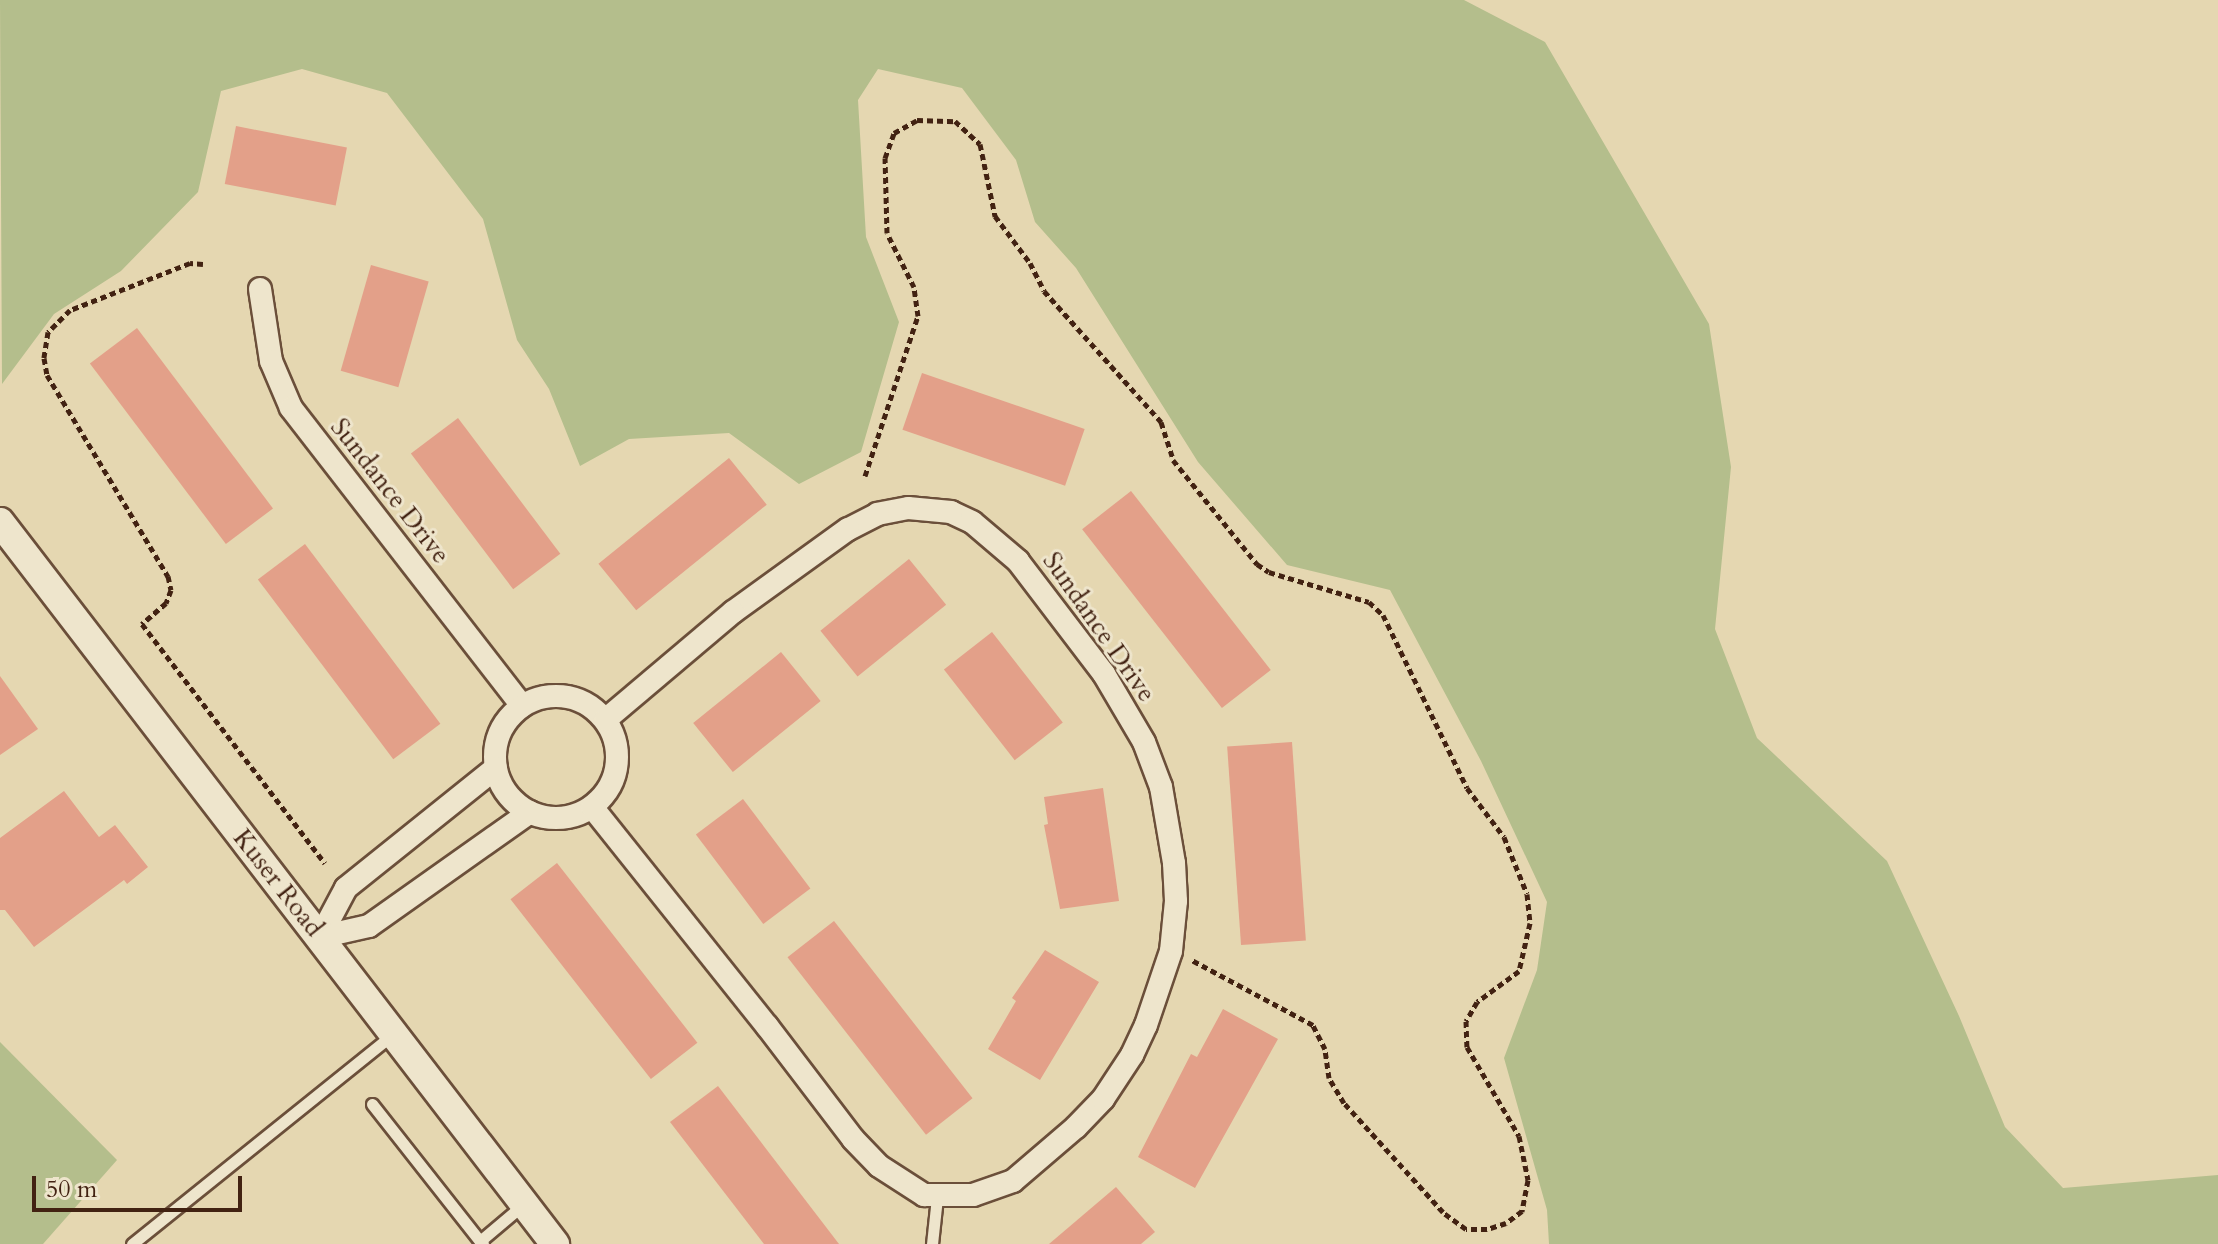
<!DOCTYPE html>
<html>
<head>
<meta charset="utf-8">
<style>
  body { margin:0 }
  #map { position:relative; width:2218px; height:1244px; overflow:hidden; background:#e5d7b1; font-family:Cardo,serif }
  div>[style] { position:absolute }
  .green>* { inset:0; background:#b4be8c }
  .building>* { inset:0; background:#e3a089; transform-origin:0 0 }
  .path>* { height:5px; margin-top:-2.5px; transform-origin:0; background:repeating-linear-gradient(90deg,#422212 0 6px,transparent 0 10px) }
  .roads { filter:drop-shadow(2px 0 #6b4f3a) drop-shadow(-2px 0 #6b4f3a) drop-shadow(0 2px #6b4f3a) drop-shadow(0 -2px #6b4f3a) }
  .service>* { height:11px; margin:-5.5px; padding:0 5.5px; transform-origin:5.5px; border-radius:5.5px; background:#eee5cc }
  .minor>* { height:22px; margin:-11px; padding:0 11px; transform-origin:11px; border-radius:11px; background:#eee5cc }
  .minor>.ring { margin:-11px; padding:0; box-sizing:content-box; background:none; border:22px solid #eee5cc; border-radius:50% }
  .tertiary>* { height:28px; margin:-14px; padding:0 14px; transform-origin:14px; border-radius:14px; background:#eee5cc }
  span { translate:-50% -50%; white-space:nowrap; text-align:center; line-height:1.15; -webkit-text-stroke:6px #eee5cc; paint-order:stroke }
  .street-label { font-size:26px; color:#422212 }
  .scale { position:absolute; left:32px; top:1176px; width:210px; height:36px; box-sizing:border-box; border:4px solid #422212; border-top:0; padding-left:10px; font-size:24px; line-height:28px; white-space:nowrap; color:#422212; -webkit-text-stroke:6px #eee5cc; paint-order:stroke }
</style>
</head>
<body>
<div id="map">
  <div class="green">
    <i style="clip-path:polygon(0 0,1464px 0,1545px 42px,1709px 324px,1731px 467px,1715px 629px,1757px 738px,1887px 861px,1959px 1016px,2005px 1127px,2063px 1188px,2218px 1175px,2218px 1244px,1549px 1244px,1547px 1210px,1504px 1058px,1537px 970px,1547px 902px,1481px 761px,1390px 590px,1287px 565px,1198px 462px,1076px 268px,1035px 222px,1016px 160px,962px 88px,878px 69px,858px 100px,866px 237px,899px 322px,861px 452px,799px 484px,729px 433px,629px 439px,580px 466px,549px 389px,517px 340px,483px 219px,387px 93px,302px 69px,221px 91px,198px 192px,121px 271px,54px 314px,2px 384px)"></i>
    <i style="clip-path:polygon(0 1042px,117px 1160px,43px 1244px,0 1244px)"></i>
  </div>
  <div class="building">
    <i style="left:236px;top:126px;width:113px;height:59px;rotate:11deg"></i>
    <i style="left:371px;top:265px;width:60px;height:110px;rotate:16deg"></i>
    <i style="left:137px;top:328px;width:226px;height:59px;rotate:53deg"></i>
    <i style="left:922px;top:373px;width:172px;height:60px;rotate:19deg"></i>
    <i style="left:458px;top:418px;width:170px;height:59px;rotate:53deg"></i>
    <i style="left:729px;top:458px;width:60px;height:168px;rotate:51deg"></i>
    <i style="left:1131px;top:491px;width:227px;height:62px;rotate:52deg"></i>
    <i style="left:305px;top:544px;width:225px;height:59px;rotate:53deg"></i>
    <i style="left:909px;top:559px;width:59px;height:114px;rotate:51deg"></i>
    <i style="left:992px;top:632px;width:115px;height:61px;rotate:52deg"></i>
    <i style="left:781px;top:652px;width:63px;height:113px;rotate:51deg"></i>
    <i style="clip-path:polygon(0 676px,38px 729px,0 755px)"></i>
    <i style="left:1292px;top:742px;width:199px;height:65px;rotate:86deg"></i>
    <i style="clip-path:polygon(1103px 788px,1119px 901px,1060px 909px,1044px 825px,1048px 824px,1044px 797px)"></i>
    <i style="clip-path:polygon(64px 791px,99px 837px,115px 825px,148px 867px,127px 884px,124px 880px,34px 947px,5px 910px,0 910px,0 838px)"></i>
    <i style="left:743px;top:799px;width:112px;height:59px;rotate:53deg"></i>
    <i style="left:557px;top:863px;width:228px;height:59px;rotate:52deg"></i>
    <i style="left:834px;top:921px;width:225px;height:59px;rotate:52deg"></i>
    <i style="clip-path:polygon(1045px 950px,1099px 982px,1040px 1080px,988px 1049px,1016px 1001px,1012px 998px)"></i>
    <i style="clip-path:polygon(1223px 1009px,1278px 1039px,1195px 1188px,1138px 1157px,1191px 1054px,1197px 1057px)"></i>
    <i style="clip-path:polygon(718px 1086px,839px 1244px,764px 1244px,670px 1122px)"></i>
    <i style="clip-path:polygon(1116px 1187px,1155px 1232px,1141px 1244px,1049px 1244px)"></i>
  </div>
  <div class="path">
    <i style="left:203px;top:264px;width:13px;rotate:-176deg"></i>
    <i style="left:190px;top:263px;width:129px;rotate:158.6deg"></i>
    <i style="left:70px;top:310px;width:31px;rotate:135deg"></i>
    <i style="left:48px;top:332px;width:26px;rotate:99deg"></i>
    <i style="left:44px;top:358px;width:17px;rotate:80deg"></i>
    <i style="left:47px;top:375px;width:235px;rotate:59deg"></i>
    <i style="left:168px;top:576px;width:14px;rotate:78deg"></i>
    <i style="left:171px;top:590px;width:14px;rotate:111deg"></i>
    <i style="left:166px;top:603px;width:32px;rotate:139deg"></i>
    <i style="left:142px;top:624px;width:301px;rotate:52.6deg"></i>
    <i style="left:865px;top:476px;width:169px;rotate:-71.7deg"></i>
    <i style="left:918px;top:316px;width:29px;rotate:-98deg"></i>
    <i style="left:914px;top:287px;width:60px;rotate:-116.6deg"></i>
    <i style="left:887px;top:233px;width:75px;rotate:-91.5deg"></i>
    <i style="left:885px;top:158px;width:27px;rotate:-70deg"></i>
    <i style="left:894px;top:133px;width:26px;rotate:-29deg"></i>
    <i style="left:917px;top:120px;width:38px;rotate:2deg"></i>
    <i style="left:955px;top:121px;width:34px;rotate:43deg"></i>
    <i style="left:980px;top:144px;width:74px;rotate:78.2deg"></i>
    <i style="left:995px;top:216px;width:59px;rotate:53.3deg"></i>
    <i style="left:1030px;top:263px;width:31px;rotate:63deg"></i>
    <i style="left:1044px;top:291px;width:176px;rotate:48.2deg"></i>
    <i style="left:1161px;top:422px;width:40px;rotate:72deg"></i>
    <i style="left:1173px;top:460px;width:134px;rotate:51.1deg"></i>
    <i style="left:1257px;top:564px;width:14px;rotate:34deg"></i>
    <i style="left:1269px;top:572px;width:104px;rotate:16.7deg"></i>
    <i style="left:1369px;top:602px;width:19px;rotate:43deg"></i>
    <i style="left:1383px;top:615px;width:192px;rotate:64.1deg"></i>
    <i style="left:1467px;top:788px;width:61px;rotate:52.9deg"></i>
    <i style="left:1504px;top:837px;width:61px;rotate:68deg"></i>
    <i style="left:1527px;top:894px;width:29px;rotate:84deg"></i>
    <i style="left:1530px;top:923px;width:49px;rotate:102.9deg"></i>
    <i style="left:1519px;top:971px;width:52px;rotate:143.6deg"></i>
    <i style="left:1477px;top:1002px;width:22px;rotate:120deg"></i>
    <i style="left:1466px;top:1021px;width:26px;rotate:88deg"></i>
    <i style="left:1467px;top:1047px;width:103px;rotate:59.7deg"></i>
    <i style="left:1519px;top:1136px;width:45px;rotate:78.4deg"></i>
    <i style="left:1528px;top:1180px;width:32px;rotate:101deg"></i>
    <i style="left:1522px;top:1211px;width:20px;rotate:143deg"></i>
    <i style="left:1506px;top:1223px;width:20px;rotate:162deg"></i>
    <i style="left:1487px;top:1229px;width:21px;rotate:180deg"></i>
    <i style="left:1466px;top:1229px;width:29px;rotate:-144deg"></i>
    <i style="left:1443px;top:1212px;width:147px;rotate:-132.2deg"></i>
    <i style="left:1344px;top:1103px;width:29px;rotate:-121deg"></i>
    <i style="left:1329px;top:1078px;width:29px;rotate:-98deg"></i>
    <i style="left:1325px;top:1049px;width:27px;rotate:-117deg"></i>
    <i style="left:1313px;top:1025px;width:137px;rotate:-151.8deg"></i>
  </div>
  <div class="roads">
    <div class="service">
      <i style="left:372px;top:1104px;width:174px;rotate:51.8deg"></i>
      <i style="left:132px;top:1244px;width:334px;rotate:-38.8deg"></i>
      <i style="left:483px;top:1244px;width:4px;rotate:-135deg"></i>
      <i style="left:480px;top:1241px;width:57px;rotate:-40.1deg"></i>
      <i style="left:932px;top:1244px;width:47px;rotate:-83.9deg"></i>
    </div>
    <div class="minor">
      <i style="left:260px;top:289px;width:73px;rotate:81.3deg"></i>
      <i style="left:271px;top:361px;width:51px;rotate:66.9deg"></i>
      <i style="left:291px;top:408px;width:377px;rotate:52.2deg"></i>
      <i class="ring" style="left:495px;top:696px;width:100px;height:100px"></i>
      <i style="left:592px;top:807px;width:280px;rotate:51.4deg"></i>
      <i style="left:767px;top:1026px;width:142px;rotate:52.7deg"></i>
      <i style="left:853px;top:1139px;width:37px;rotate:46deg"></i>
      <i style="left:879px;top:1166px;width:54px;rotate:32.8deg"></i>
      <i style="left:924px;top:1195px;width:49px"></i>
      <i style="left:973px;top:1195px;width:42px;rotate:-19.3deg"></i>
      <i style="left:1013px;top:1181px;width:83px;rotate:-40.6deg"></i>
      <i style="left:1076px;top:1127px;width:39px;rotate:-46deg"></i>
      <i style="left:1103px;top:1099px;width:53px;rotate:-56.6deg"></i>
      <i style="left:1132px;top:1055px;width:33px;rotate:-65deg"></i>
      <i style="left:1146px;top:1025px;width:78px;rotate:-71.3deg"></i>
      <i style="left:1171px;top:951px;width:50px;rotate:-84.3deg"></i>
      <i style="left:1176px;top:901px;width:38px;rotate:-93deg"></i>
      <i style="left:1174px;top:863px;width:77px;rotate:-99.7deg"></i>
      <i style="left:1161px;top:787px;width:48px;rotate:-110.7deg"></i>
      <i style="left:1144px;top:742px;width:79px;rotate:-120.5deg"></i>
      <i style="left:1104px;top:674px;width:142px;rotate:-127.3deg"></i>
      <i style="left:1018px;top:561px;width:60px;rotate:-139.7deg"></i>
      <i style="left:972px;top:522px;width:23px;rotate:-155deg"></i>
      <i style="left:951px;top:512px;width:43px;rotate:-174.7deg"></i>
      <i style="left:908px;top:508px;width:31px;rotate:169deg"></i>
      <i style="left:878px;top:514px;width:34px;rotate:153deg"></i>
      <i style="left:848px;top:529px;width:142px;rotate:144.2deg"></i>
      <i style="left:733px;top:612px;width:167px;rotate:139.8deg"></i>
      <i style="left:320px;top:937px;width:55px;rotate:-62deg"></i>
      <i style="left:346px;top:888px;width:192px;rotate:-38.7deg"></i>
      <i style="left:320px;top:937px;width:50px;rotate:-12.7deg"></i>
      <i style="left:369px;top:926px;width:197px;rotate:-35.3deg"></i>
    </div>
    <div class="tertiary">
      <i style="left:0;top:522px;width:911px;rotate:52.45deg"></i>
    </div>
  </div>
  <div class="street-label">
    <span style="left:390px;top:491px;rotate:52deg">Sundance Drive</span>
    <span style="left:1099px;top:627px;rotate:55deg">Sundance Drive</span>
    <span style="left:278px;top:883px;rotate:52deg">Kuser Road</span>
  </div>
  <div class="scale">50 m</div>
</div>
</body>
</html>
